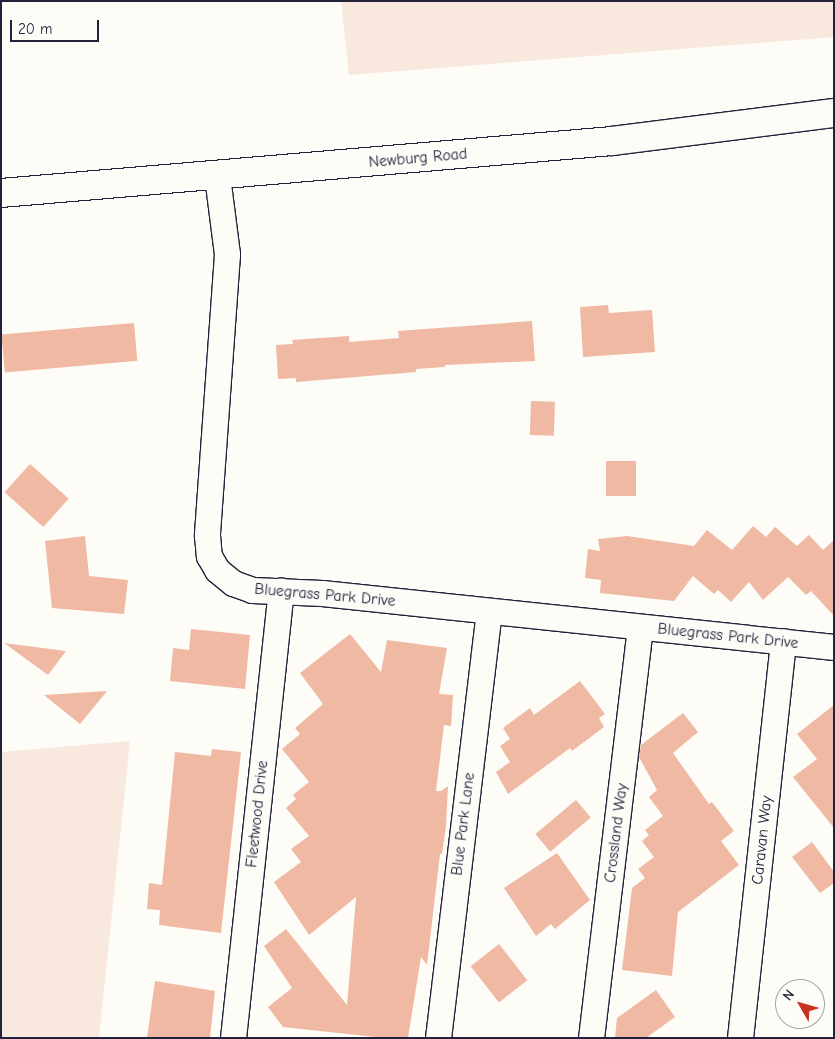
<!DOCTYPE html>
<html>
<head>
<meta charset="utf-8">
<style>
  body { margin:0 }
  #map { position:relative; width:835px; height:1039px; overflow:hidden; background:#fdfcf7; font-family:"Comic Neue",sans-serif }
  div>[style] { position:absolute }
  .built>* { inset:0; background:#f9e8de }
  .building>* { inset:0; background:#efb9a3; transform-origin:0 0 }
  .roads { filter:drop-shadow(1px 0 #22223b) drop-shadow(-1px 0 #22223b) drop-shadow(0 1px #22223b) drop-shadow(0 -1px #22223b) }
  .street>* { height:25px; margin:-12.5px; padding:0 12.5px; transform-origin:12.5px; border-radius:12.5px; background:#fdfcf7 }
  .secondary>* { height:28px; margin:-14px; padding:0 14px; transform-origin:14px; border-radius:14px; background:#fdfcf7 }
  span { translate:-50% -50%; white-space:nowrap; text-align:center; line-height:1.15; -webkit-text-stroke:4px #fdfcf7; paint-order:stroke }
  .street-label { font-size:16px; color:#22223b }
  .frame { position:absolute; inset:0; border:2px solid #22223b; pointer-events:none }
  .north { position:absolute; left:775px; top:979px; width:50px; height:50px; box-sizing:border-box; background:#fdfcf7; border:1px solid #a5a5ac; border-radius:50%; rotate:308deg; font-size:14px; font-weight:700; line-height:20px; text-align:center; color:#22223b }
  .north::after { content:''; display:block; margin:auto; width:18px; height:22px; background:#c8321e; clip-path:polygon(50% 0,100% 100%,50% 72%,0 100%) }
  .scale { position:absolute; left:10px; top:20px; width:89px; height:22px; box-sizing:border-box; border:2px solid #22223b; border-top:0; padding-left:6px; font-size:15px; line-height:18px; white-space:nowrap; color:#22223b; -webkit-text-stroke:4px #fdfcf7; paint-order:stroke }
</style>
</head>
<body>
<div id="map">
  <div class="built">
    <i style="clip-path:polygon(341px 1px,834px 1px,834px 37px,349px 75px)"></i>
    <i style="clip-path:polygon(130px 741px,99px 1038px,1px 1038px,1px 752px)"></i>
  </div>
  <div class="building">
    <i style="clip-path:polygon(608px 305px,609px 313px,652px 310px,655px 352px,583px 357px,580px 307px)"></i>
    <i style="clip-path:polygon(532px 321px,535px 361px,445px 365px,445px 367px,416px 369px,416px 372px,296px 382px,296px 378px,278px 379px,276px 345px,293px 344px,292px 340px,349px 336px,349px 342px,399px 338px,398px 331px)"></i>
    <i style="left:134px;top:323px;width:38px;height:133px;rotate:85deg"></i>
    <i style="left:531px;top:401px;width:24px;height:34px;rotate:2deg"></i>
    <i style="left:606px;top:461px;width:30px;height:35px"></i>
    <i style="left:30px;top:464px;width:52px;height:38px;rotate:42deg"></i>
    <i style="clip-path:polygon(753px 526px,766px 537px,775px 527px,797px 546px,809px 535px,823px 550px,834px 540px,834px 616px,811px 591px,806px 595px,788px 577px,763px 600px,749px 582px,731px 602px,718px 590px,714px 594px,693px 576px,674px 601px,600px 593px,601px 580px,585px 578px,588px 549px,600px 551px,598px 539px,627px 536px,694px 546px,707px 530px,732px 550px)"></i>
    <i style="clip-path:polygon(85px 536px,89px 576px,128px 580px,124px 614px,52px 608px,45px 541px)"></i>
    <i style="clip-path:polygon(191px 629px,250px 635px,245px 689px,170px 681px,173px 648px,189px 650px)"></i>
    <i style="clip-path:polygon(350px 634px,381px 672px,387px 640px,447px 648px,439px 694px,453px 695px,451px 726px,444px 725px,436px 791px,441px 791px,448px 786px,446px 826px,442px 854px,440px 854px,427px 965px,421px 957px,408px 1038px,385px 1038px,283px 1027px,268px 1007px,292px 988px,264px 946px,286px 929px,347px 1005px,356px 897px,309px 935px,274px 882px,301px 862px,291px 849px,309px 836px,286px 808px,296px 799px,293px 795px,309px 782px,282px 749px,300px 734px,295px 728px,323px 704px,300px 673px)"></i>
    <i style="clip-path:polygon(4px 643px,66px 651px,48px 675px)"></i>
    <i style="clip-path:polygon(580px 681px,605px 714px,599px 718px,604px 727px,572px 751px,570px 748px,508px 794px,496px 772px,510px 762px,500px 746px,510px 739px,503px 728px,530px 708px,534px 715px)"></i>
    <i style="clip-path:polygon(107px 691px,80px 724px,44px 695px)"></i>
    <i style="clip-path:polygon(834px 705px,834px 828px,793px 777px,817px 759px,797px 734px)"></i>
    <i style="clip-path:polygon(683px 713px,698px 732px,673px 753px,709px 804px,712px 802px,734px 831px,721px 841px,739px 865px,678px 912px,672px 976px,622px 970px,632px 888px,645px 878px,638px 869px,654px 857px,642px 841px,649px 835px,645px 830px,663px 816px,649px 797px,657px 790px,639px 757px,641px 745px)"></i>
    <i style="clip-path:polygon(212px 749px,241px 752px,221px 933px,159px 925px,160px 910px,147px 909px,149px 883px,162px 885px,175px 752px,211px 756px)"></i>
    <i style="left:576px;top:800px;width:23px;height:53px;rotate:50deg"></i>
    <i style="clip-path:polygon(812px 842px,834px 872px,834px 883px,820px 893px,792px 857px)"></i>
    <i style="clip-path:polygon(557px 853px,590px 900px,555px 929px,551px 924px,536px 936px,504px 888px)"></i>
    <i style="left:499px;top:944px;width:46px;height:36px;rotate:52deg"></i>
    <i style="clip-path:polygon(155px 981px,215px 991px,210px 1038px,147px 1038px)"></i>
    <i style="clip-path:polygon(656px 990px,675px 1017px,646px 1038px,615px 1038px,617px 1018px)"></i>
  </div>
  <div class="roads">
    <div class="street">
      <i style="left:217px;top:176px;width:79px;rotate:82.7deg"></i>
      <i style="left:227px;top:254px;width:282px;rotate:94.1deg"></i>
      <i style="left:207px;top:535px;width:21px;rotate:85deg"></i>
      <i style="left:209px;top:556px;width:16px;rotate:60deg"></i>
      <i style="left:217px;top:570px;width:21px;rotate:39deg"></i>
      <i style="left:233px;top:583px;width:20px;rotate:20deg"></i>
      <i style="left:252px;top:590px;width:70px;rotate:2.5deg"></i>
      <i style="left:322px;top:593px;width:515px;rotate:6.02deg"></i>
      <i style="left:233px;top:1038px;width:450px;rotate:-83.9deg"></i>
      <i style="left:438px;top:1038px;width:430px;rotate:-83.2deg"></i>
      <i style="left:591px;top:1038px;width:413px;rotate:-83.2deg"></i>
      <i style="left:740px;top:1038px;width:399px;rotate:-83.8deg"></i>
    </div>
    <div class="secondary">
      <i style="left:1px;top:193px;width:613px;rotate:-4.86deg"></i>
      <i style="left:612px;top:141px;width:224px;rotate:-7.2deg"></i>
    </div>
  </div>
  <div class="street-label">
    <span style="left:418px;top:158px;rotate:-5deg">Newburg Road</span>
    <span style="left:325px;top:595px;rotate:5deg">Bluegrass Park Drive</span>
    <span style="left:728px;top:636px;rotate:6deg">Bluegrass Park Drive</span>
    <span style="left:257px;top:814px;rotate:-84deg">Fleetwood Drive</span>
    <span style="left:463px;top:824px;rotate:-83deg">Blue Park Lane</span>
    <span style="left:616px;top:833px;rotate:-83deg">Crossland Way</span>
    <span style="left:762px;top:840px;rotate:-84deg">Caravan Way</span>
  </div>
  <div class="frame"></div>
  <div class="north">N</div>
  <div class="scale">20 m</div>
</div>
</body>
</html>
